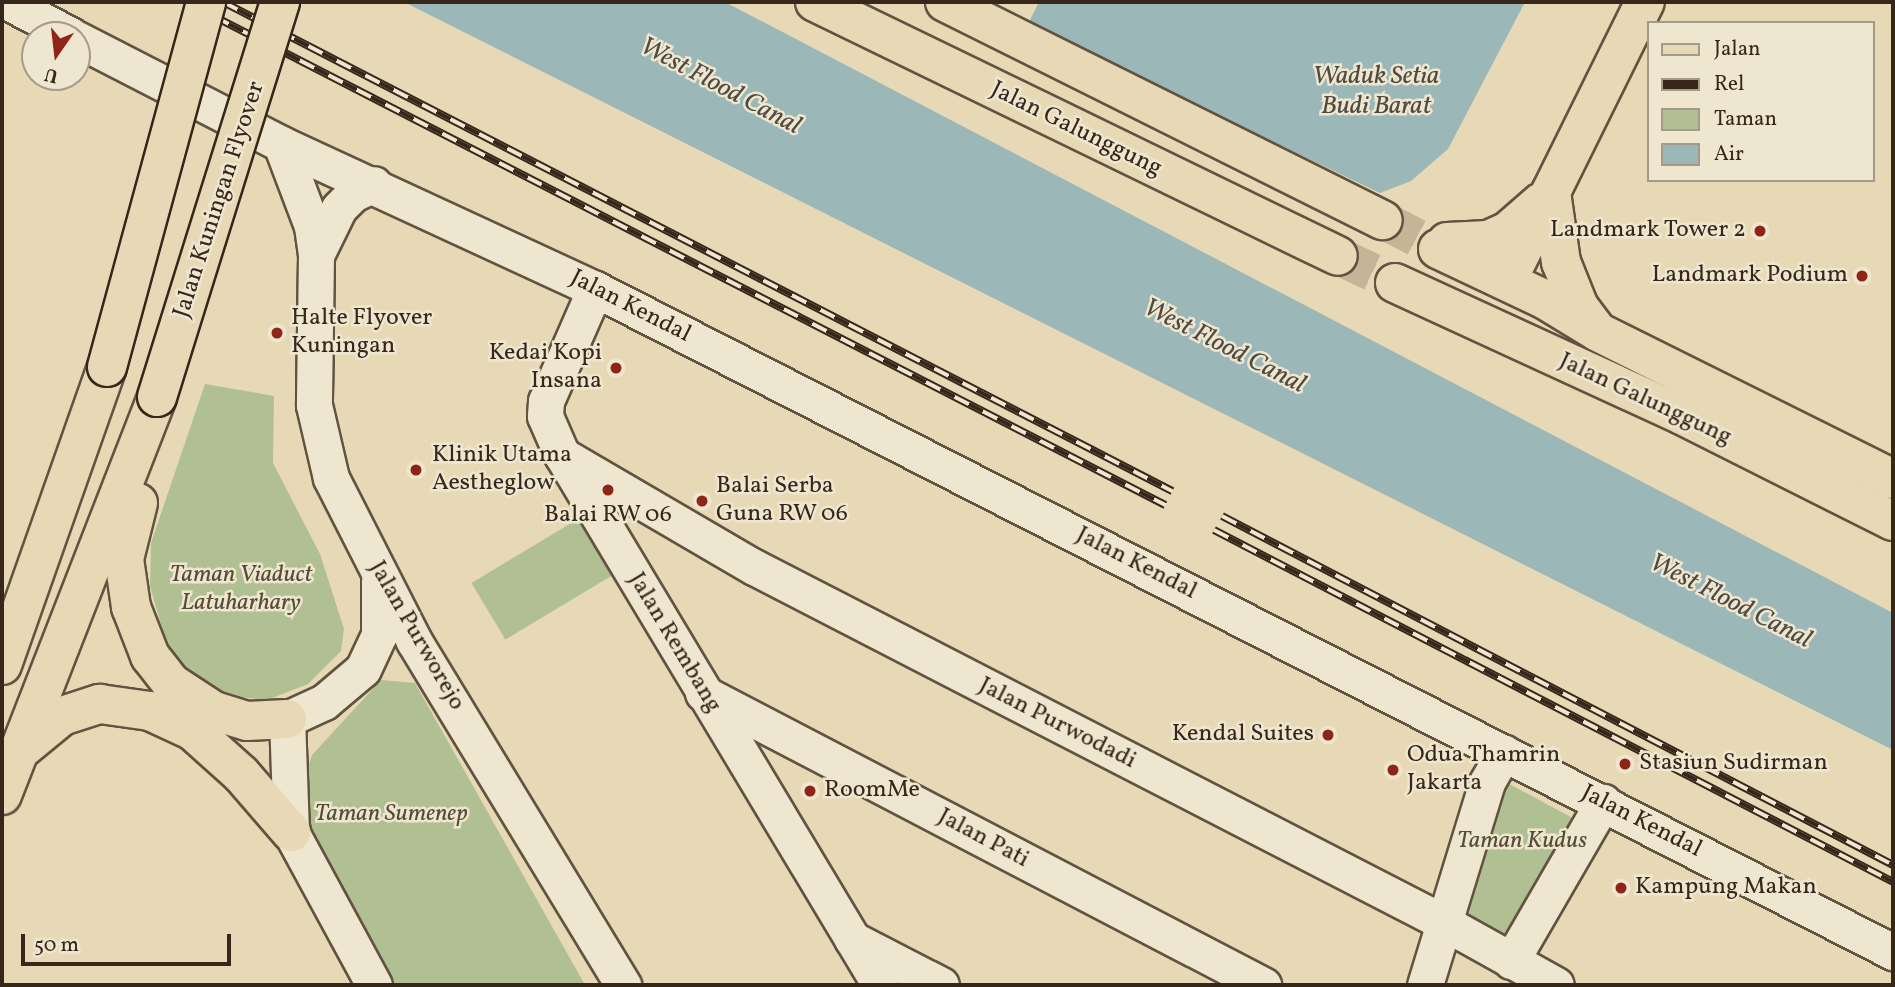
<!DOCTYPE html>
<html>
<head>
<meta charset="utf-8">
<style>
  body { margin:0 }
  #map { position:relative; width:1895px; height:987px; overflow:hidden; background:#e7d8b6; font-family:Vollkorn,serif }
  div>[style] { position:absolute }
  .green>* { inset:0; background:#b1c092; transform-origin:0 0 }
  .water>* { inset:0; background:#9bb7b8 }
  .major-tunnel>* { height:38px; margin-top:-19px; transform-origin:0; background:repeating-linear-gradient(90deg,#c4b597 0 38px,transparent 0 57px) }
  .roads { filter:drop-shadow(2px 0 #625341) drop-shadow(-2px 0 #625341) drop-shadow(0 2px #625341) drop-shadow(0 -2px #625341) }
  .minor>* { height:35px; margin:-17.5px; padding:0 17.5px; transform-origin:17.5px; border-radius:17.5px; background:#efe6d0 }
  .major>* { height:38px; margin:-19px; padding:0 19px; transform-origin:19px; border-radius:19px; background:#e7d8b6 }
  .rail>* { height:8px; margin-top:-4px; transform-origin:0; background:repeating-linear-gradient(90deg,#efe6d0 0 16px,#36271a 0 32px); box-sizing:border-box; border-block:2px solid #36271a }
  .bridges { filter:drop-shadow(2px 0 #36271a) drop-shadow(-2px 0 #36271a) drop-shadow(0 2px #36271a) drop-shadow(0 -2px #36271a) }
  .major-bridge>* { height:38px; margin:-19px; padding:0 19px; transform-origin:19px; border-radius:19px; background:#e7d8b6 }
  .dots>* { width:19px; height:19px; translate:-50% -50%; box-sizing:border-box; border:4px solid #efe6d0; border-radius:50% }
  span { translate:-50% -50%; white-space:nowrap; text-align:center; line-height:1.15; -webkit-text-stroke:5px #efe6d0; paint-order:stroke }
  .street-label { font-size:24px; color:#36271a }
  .poi-label { font-size:24px; color:#36271a }
  .right { translate:-100% -50%; text-align:right }
  .left { translate:0 -50%; text-align:left }
  .park-label { font-size:24px; color:#554d38; font-style:italic }
  .water-label { font-size:26px; color:#4f4b42; font-style:italic }
  .frame { position:absolute; inset:0; border:4px solid #36271a; pointer-events:none }
  .legend { position:absolute; left:1647px; top:21px; width:228px; height:161px; box-sizing:border-box; background:#efe6d0; border:2px solid #a59a87; margin:0; padding:9px 12px; list-style:none; font-size:21px; color:#36271a }
  .legend li { display:flex; align-items:center; gap:14px; height:35px }
  .legend b { width:35px; border:2px solid #a59a87 }
  .north { position:absolute; left:21px; top:21px; width:70px; height:70px; box-sizing:border-box; background:#efe6d0; border:2px solid #a59a87; border-radius:50%; rotate:194deg; font-size:19px; font-weight:700; line-height:28px; text-align:center; color:#36271a }
  .north::after { content:''; display:block; margin:auto; width:24px; height:32px; background:#8f2418; clip-path:polygon(50% 0,100% 100%,50% 72%,0 100%) }
  .scale { position:absolute; left:21px; top:934px; width:210px; height:32px; box-sizing:border-box; border:4px solid #36271a; border-top:0; padding-left:9px; font-size:21px; line-height:24px; white-space:nowrap; color:#36271a; -webkit-text-stroke:5px #efe6d0; paint-order:stroke }
</style>
</head>
<body>
<div id="map">
  <div class="green">
    <i style="clip-path:polygon(205px 384px,274px 396px,273px 463px,320px 554px,344px 629px,341px 651px,308px 684px,267px 700px,219px 695px,183px 669px,166px 642px,150px 586px,151px 543px)"></i>
    <i style="left:588px;top:513px;width:66px;height:136px;rotate:59deg"></i>
    <i style="clip-path:polygon(381px 680px,415px 683px,585px 985px,393px 985px,307px 842px,299px 794px,312px 755px)"></i>
    <i style="clip-path:polygon(1502px 780px,1580px 822px,1511px 949px,1455px 919px)"></i>
  </div>
  <div class="water">
    <i style="clip-path:polygon(404px 2px,725px 2px,1893px 613px,1893px 750px)"></i>
    <i style="clip-path:polygon(1039px 2px,1525px 2px,1448px 149px,1411px 181px,1380px 193px,1028px 24px)"></i>
  </div>
  <div class="major-tunnel">
    <i style="left:1383px;top:220px;width:62px;rotate:27.8deg"></i>
    <i style="left:1338px;top:256px;width:63px;rotate:25.3deg"></i>
  </div>
  <div class="roads">
    <div class="minor">
      <i style="left:8px;top:2px;width:70px;rotate:28deg"></i>
      <i style="left:77px;top:39px;width:229px;rotate:27.2deg"></i>
      <i style="left:281px;top:144px;width:346px;rotate:24.8deg"></i>
      <i style="left:595px;top:289px;width:1458px;rotate:27.06deg"></i>
      <i style="left:281px;top:144px;width:88px;rotate:69.3deg"></i>
      <i style="left:312px;top:226px;width:29px;rotate:82deg"></i>
      <i style="left:316px;top:255px;width:150px;rotate:90.8deg"></i>
      <i style="left:314px;top:405px;width:75px;rotate:76.9deg"></i>
      <i style="left:331px;top:478px;width:183px;rotate:63deg"></i>
      <i style="left:414px;top:641px;width:403px;rotate:58.7deg"></i>
      <i style="left:316px;top:255px;width:52px;rotate:-63.9deg"></i>
      <i style="left:339px;top:208px;width:20px;rotate:-45deg"></i>
      <i style="left:353px;top:194px;width:23px;rotate:-25deg"></i>
      <i style="left:595px;top:289px;width:122px;rotate:113.6deg"></i>
      <i style="left:546px;top:401px;width:15px;rotate:94deg"></i>
      <i style="left:545px;top:416px;width:43px;rotate:66.4deg"></i>
      <i style="left:562px;top:455px;width:618px;rotate:59.04deg"></i>
      <i style="left:562px;top:455px;width:222px;rotate:30.3deg"></i>
      <i style="left:754px;top:567px;width:775px;rotate:27.26deg"></i>
      <i style="left:1443px;top:922px;width:129px;rotate:29.1deg"></i>
      <i style="left:703px;top:693px;width:632px;rotate:27.54deg"></i>
      <i style="left:852px;top:939px;width:100px;rotate:27.3deg"></i>
      <i style="left:1511px;top:961px;width:184px;rotate:-59.9deg"></i>
      <i style="left:374px;top:985px;width:174px;rotate:-118.5deg"></i>
      <i style="left:291px;top:832px;width:113px;rotate:-92deg"></i>
      <i style="left:287px;top:719px;width:41px;rotate:-24.7deg"></i>
      <i style="left:324px;top:702px;width:51px;rotate:-40.2deg"></i>
      <i style="left:363px;top:669px;width:38px;rotate:-65deg"></i>
      <i style="left:379px;top:635px;width:54px;rotate:-90deg"></i>
      <i style="left:1425px;top:985px;width:212px;rotate:-73deg"></i>
      <i style="left:1487px;top:782px;width:34px;rotate:-60deg"></i>
    </div>
    <div class="major">
      <i style="left:815px;top:2px;width:581px;rotate:25.9deg"></i>
      <i style="left:945px;top:2px;width:489px;rotate:26.5deg"></i>
      <i style="left:1551px;top:192px;width:71px;rotate:81.9deg"></i>
      <i style="left:1561px;top:262px;width:48px;rotate:68.2deg"></i>
      <i style="left:1579px;top:307px;width:25px;rotate:53deg"></i>
      <i style="left:1447px;top:242px;width:41px;rotate:-2.8deg"></i>
      <i style="left:1488px;top:240px;width:22px;rotate:-24deg"></i>
      <i style="left:1508px;top:231px;width:43px;rotate:-41.2deg"></i>
      <i style="left:1438px;top:249px;width:117px;rotate:25.3deg"></i>
      <i style="left:1544px;top:299px;width:63px;rotate:31.4deg"></i>
      <i style="left:1598px;top:332px;width:330px;rotate:26.5deg"></i>
      <i style="left:1507px;top:281px;width:311px;rotate:-63.7deg"></i>
      <i style="left:1395px;top:283px;width:316px;rotate:24.7deg"></i>
      <i style="left:1682px;top:415px;width:236px;rotate:26.7deg"></i>
      <i style="left:138px;top:503px;width:58px;rotate:104deg"></i>
      <i style="left:124px;top:559px;width:49px;rotate:81.7deg"></i>
      <i style="left:131px;top:607px;width:53px;rotate:68.8deg"></i>
      <i style="left:150px;top:656px;width:34px;rotate:52deg"></i>
      <i style="left:171px;top:683px;width:51px;rotate:33.1deg"></i>
      <i style="left:214px;top:711px;width:34px;rotate:17deg"></i>
      <i style="left:247px;top:721px;width:40px;rotate:-2.9deg"></i>
      <i style="left:2px;top:665px;width:316px;rotate:-70.6deg"></i>
      <i style="left:18px;top:752px;width:57px;rotate:-39.3deg"></i>
      <i style="left:62px;top:716px;width:40px;rotate:-18deg"></i>
      <i style="left:100px;top:704px;width:50px;rotate:8deg"></i>
      <i style="left:150px;top:711px;width:47px;rotate:24.9deg"></i>
      <i style="left:193px;top:731px;width:64px;rotate:41.9deg"></i>
      <i style="left:241px;top:774px;width:77px;rotate:49.2deg"></i>
      <i style="left:2px;top:795px;width:427px;rotate:-68.7deg"></i>
    </div>
  </div>
  <div class="rail">
    <i style="left:186px;top:2px;width:1101px;rotate:27.19deg"></i>
    <i style="left:223px;top:2px;width:1068px;rotate:27.26deg"></i>
    <i style="left:1222px;top:516px;width:756px;rotate:27.48deg"></i>
    <i style="left:1214px;top:530px;width:765px;rotate:27.4deg"></i>
  </div>
  <div class="bridges">
    <div class="major-bridge">
      <i style="left:107px;top:367px;width:378px;rotate:-74.8deg"></i>
      <i style="left:157px;top:397px;width:414px;rotate:-72.7deg"></i>
    </div>
  </div>
  <div class="dots">
    <i style="left:1760px;top:231px;background:#8f2418"></i>
    <i style="left:1862px;top:276px;background:#8f2418"></i>
    <i style="left:277px;top:333px;background:#8f2418"></i>
    <i style="left:616px;top:368px;background:#8f2418"></i>
    <i style="left:416px;top:470px;background:#8f2418"></i>
    <i style="left:608px;top:490px;background:#8f2418"></i>
    <i style="left:702px;top:501px;background:#8f2418"></i>
    <i style="left:1328px;top:735px;background:#8f2418"></i>
    <i style="left:1625px;top:764px;background:#8f2418"></i>
    <i style="left:1393px;top:770px;background:#8f2418"></i>
    <i style="left:810px;top:791px;background:#8f2418"></i>
    <i style="left:1621px;top:888px;background:#8f2418"></i>
  </div>
  <div class="street-label">
    <span style="left:1076px;top:130px;rotate:26deg">Jalan Galunggung</span>
    <span style="left:220px;top:200px;rotate:-72deg">Jalan Kuningan Flyover</span>
    <span style="left:630px;top:307px;rotate:27deg">Jalan Kendal</span>
    <span style="left:1645px;top:400px;rotate:25deg">Jalan Galunggung</span>
    <span style="left:1136px;top:564px;rotate:27deg">Jalan Kendal</span>
    <span style="left:416px;top:636px;rotate:60deg">Jalan Purworejo</span>
    <span style="left:674px;top:643px;rotate:59deg">Jalan Rembang</span>
    <span style="left:1057px;top:724px;rotate:27deg">Jalan Purwodadi</span>
    <span style="left:1641px;top:822px;rotate:27deg">Jalan Kendal</span>
    <span style="left:983px;top:839px;rotate:28deg">Jalan Pati</span>
  </div>
  <div class="poi-label">
    <span class="right" style="left:1746px;top:231px">Landmark Tower 2</span>
    <span class="right" style="left:1848px;top:276px">Landmark Podium</span>
    <span class="left" style="left:291px;top:333px">Halte Flyover<br>Kuningan</span>
    <span class="right" style="left:602px;top:368px">Kedai Kopi<br>Insana</span>
    <span class="left" style="left:432px;top:470px">Klinik Utama<br>Aestheglow</span>
    <span class="left" style="left:716px;top:501px">Balai Serba<br>Guna RW 06</span>
    <span style="left:608px;top:516px">Balai RW 06</span>
    <span class="right" style="left:1314px;top:735px">Kendal Suites</span>
    <span class="left" style="left:1407px;top:770px">Odua Thamrin<br>Jakarta</span>
    <span class="left" style="left:1639px;top:764px">Stasiun Sudirman</span>
    <span class="left" style="left:824px;top:791px">RoomMe</span>
    <span class="left" style="left:1635px;top:888px">Kampung Makan</span>
  </div>
  <div class="park-label">
    <span style="left:241px;top:590px">Taman Viaduct<br>Latuharhary</span>
    <span style="left:391px;top:815px">Taman Sumenep</span>
    <span style="left:1522px;top:842px">Taman Kudus</span>
  </div>
  <div class="water-label">
    <span style="left:1376px;top:92px">Waduk Setia<br>Budi Barat</span>
    <span style="left:720px;top:87px;rotate:28deg">West Flood Canal</span>
    <span style="left:1224px;top:347px;rotate:27deg">West Flood Canal</span>
    <span style="left:1730px;top:602px;rotate:27deg">West Flood Canal</span>
  </div>
  <div class="frame"></div>
  <ul class="legend">
  <li><b style="height:9px;background:#e7d8b6"></b>Jalan</li>
  <li><b style="height:9px;background:#36271a"></b>Rel</li>
  <li><b style="height:19px;background:#b1c092"></b>Taman</li>
  <li><b style="height:19px;background:#9bb7b8"></b>Air</li>
  </ul>
  <div class="north">U</div>
  <div class="scale">50 m</div>
</div>
</body>
</html>
